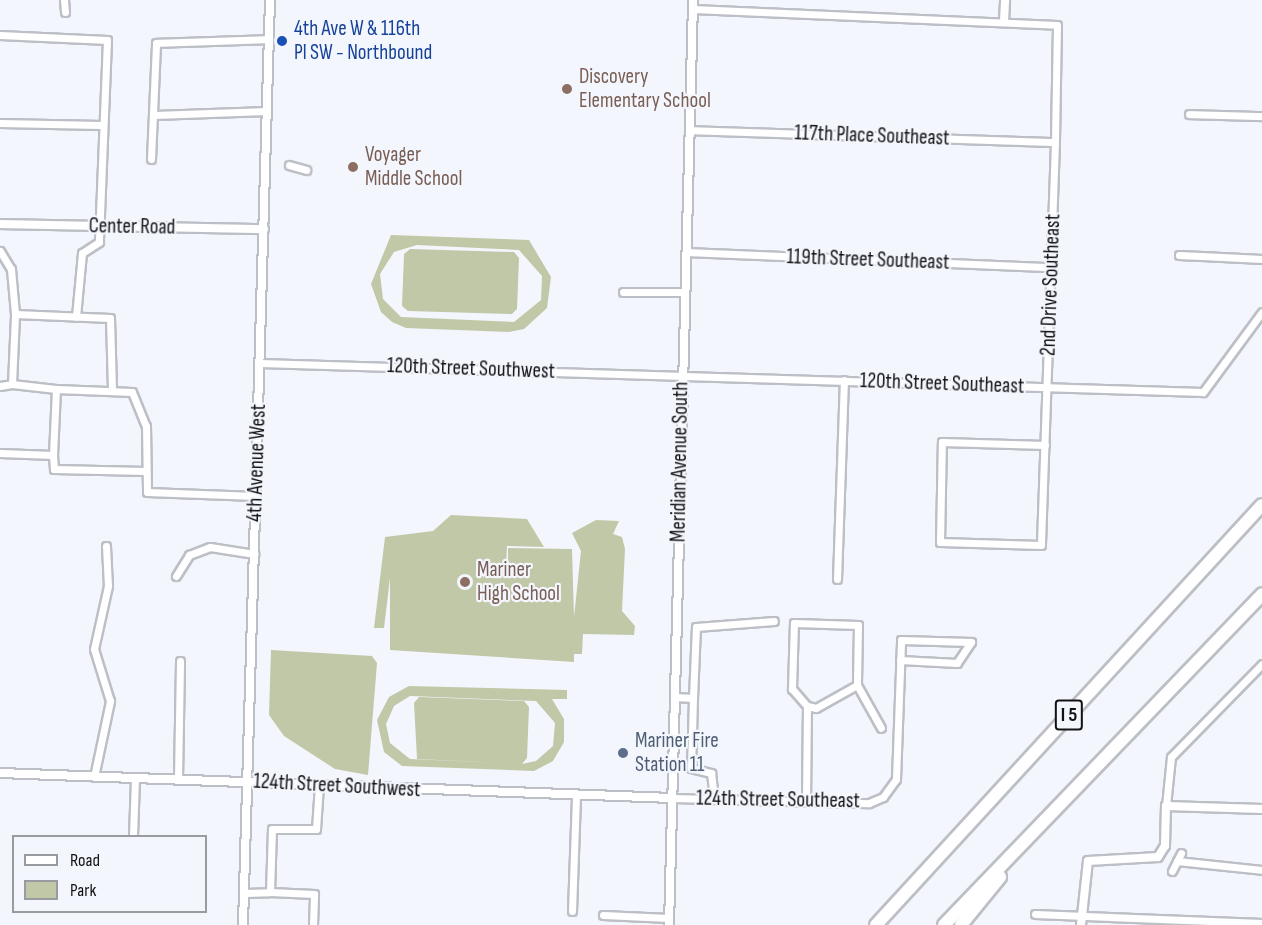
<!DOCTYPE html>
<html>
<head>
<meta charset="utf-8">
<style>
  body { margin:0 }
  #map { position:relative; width:1262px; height:925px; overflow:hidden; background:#f4f6fd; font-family:"Sofia Sans Condensed",sans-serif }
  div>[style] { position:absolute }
  .green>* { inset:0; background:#c1c8a7 }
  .roads { filter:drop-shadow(2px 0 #bdbfc6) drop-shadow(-2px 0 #bdbfc6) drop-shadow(0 2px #bdbfc6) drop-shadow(0 -2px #bdbfc6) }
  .minor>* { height:7px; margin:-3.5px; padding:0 3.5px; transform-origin:3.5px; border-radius:3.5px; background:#fff }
  .tertiary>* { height:8px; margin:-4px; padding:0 4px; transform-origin:4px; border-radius:4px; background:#fff }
  .motorway>* { height:12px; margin:-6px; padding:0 6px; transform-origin:6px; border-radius:6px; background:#fff }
  .dots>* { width:16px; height:16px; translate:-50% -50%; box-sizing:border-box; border:3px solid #f4f6fd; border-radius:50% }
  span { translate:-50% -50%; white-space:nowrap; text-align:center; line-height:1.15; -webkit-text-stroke:4.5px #f4f6fd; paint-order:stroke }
  .shield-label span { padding:2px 4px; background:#f4f6fd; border:2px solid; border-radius:4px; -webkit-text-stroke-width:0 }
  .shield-label { font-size:20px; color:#121215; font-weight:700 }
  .transit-label { font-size:21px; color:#164399 }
  .left { translate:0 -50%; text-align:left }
  .education-label { font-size:21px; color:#785e54 }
  .street-label { font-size:21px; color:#121215 }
  .service-label { font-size:21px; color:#4e5e75 }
  .legend { position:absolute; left:12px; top:835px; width:195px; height:78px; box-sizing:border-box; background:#f4f6fd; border:2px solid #9a9ba0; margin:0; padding:8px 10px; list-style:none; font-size:18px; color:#121215 }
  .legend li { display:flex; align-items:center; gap:12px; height:30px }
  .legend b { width:30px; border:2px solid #9a9ba0 }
</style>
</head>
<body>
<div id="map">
  <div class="green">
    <i style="clip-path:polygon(evenodd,391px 235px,529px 240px,551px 277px,547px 308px,524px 329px,509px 332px,406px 328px,392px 322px,381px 312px,371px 284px,391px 235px,417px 245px,519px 250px,542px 276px,541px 300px,514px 322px,401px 317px,383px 299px,380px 274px,394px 252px,417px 245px)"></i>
    <i style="clip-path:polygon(410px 249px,514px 252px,519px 258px,517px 309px,512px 314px,408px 311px,402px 306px,404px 254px)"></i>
    <i style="clip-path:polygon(451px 515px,527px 519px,544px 547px,507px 546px,506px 568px,508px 578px,508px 548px,572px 549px,574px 617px,581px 551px,572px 533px,596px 520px,619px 521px,613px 534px,622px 537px,625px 549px,622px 611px,635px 626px,634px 635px,583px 634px,582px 654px,574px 654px,574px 662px,390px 650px,390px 578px,384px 628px,374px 628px,385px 537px,433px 531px)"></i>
    <i style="clip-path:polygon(271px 650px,372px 656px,377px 663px,368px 775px,335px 769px,284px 736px,269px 715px)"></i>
    <i style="clip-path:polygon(evenodd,409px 686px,567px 690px,567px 699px,552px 699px,564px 719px,564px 742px,553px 761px,534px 771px,402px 766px,384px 752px,377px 720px,389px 697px,409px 686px,410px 696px,536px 701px,555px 723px,553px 746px,536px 761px,522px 764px,527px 758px,529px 707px,524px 701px,419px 697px,414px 703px,417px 759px,503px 763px,410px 759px,390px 743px,386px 724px,394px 706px,410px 696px)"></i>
  </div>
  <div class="roads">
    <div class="minor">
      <i style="left:64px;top:0;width:12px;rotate:85deg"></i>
      <i style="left:693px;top:9px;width:364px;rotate:2.5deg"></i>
      <i style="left:1057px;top:25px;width:117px;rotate:91deg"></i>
      <i style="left:1055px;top:142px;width:403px;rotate:92deg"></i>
      <i style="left:1041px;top:545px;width:101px;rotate:-178.3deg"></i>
      <i style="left:940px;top:542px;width:100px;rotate:-88.9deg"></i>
      <i style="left:942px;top:442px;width:103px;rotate:1.7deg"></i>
      <i style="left:0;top:35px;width:107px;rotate:2.7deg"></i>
      <i style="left:107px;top:40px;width:202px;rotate:92.3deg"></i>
      <i style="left:99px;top:242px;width:20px;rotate:147deg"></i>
      <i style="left:82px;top:253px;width:64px;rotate:95.4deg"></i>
      <i style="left:1189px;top:114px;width:73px;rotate:1.6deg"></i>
      <i style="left:154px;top:115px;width:113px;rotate:-2deg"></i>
      <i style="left:0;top:123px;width:101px;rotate:1.1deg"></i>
      <i style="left:689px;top:130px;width:366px;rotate:1.9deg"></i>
      <i style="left:151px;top:159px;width:116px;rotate:-87.5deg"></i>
      <i style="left:156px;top:43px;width:113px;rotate:-2deg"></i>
      <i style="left:289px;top:165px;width:18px;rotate:16deg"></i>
      <i style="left:0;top:251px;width:21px;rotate:59deg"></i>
      <i style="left:11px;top:269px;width:45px;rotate:84.9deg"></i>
      <i style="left:686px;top:252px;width:365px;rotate:2.4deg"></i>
      <i style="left:1179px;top:255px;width:83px;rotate:2.8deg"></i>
      <i style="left:623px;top:292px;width:62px"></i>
      <i style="left:260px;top:363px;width:943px;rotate:1.76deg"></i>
      <i style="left:1203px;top:392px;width:99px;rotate:-53.6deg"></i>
      <i style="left:12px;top:384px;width:44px;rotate:6.5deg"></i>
      <i style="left:0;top:386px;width:12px;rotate:-9deg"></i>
      <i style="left:12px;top:384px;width:70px;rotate:-87.5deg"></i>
      <i style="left:15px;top:314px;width:95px;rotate:2.4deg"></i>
      <i style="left:110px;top:318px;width:73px;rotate:88.4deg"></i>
      <i style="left:0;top:453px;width:53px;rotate:2.2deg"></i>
      <i style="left:53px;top:455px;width:66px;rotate:-87.4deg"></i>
      <i style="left:56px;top:389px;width:76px;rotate:2.3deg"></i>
      <i style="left:132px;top:392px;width:37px;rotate:68deg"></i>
      <i style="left:146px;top:426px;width:66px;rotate:89.1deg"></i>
      <i style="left:147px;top:492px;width:109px;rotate:2.1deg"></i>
      <i style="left:53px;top:455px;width:14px;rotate:86deg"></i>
      <i style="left:54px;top:469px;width:92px;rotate:1.2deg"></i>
      <i style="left:176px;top:576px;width:25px;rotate:-58deg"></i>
      <i style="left:189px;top:555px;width:22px;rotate:-21deg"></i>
      <i style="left:210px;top:547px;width:45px;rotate:9deg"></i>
      <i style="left:837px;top:579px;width:199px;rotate:-88deg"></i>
      <i style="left:857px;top:685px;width:49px;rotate:60.8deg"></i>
      <i style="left:675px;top:697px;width:18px;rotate:3deg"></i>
      <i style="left:693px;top:698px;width:70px;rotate:91.6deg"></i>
      <i style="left:691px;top:768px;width:21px;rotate:14deg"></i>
      <i style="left:711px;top:773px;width:26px;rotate:83deg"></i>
      <i style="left:693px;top:698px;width:71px;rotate:-87.6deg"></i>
      <i style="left:696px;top:627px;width:78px;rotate:-4.4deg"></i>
      <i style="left:94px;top:777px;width:78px;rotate:-78.1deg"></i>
      <i style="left:110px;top:701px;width:54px;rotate:-107.1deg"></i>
      <i style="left:94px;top:649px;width:65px;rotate:-77.5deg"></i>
      <i style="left:108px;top:586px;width:40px;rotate:-92.9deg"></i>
      <i style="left:178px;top:778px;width:117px;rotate:-89deg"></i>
      <i style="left:673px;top:798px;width:196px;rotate:1.5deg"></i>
      <i style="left:869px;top:803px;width:15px;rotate:-23deg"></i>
      <i style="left:883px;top:797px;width:22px;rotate:-54deg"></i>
      <i style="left:896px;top:779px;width:139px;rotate:-87.9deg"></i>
      <i style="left:901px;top:640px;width:70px;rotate:1.6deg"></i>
      <i style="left:971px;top:642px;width:25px;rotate:124deg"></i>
      <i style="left:957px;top:663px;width:57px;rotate:-177deg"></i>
      <i style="left:806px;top:801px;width:95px;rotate:-89.4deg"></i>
      <i style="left:807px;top:706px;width:23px;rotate:-131deg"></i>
      <i style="left:792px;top:689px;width:66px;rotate:-88.3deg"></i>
      <i style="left:794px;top:623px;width:64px;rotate:1.8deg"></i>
      <i style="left:858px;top:625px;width:60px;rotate:91deg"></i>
      <i style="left:857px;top:685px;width:47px;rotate:150.7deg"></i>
      <i style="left:816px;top:708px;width:9px;rotate:-167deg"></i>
      <i style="left:1166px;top:806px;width:49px;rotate:-84.2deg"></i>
      <i style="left:1171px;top:757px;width:130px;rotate:-45.6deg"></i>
      <i style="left:133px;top:836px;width:58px;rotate:-88deg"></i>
      <i style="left:1177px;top:861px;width:85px;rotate:6deg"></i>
      <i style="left:1172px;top:871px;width:20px;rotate:-63deg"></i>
      <i style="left:245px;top:893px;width:25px;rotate:-2deg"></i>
      <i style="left:572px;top:911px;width:116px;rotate:-88deg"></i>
      <i style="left:1035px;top:914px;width:227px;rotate:2.3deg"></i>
      <i style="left:603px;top:915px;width:66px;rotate:2.6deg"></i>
      <i style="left:313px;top:925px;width:31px;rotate:-88deg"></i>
      <i style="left:314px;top:894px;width:44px;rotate:-177.4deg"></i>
      <i style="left:270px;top:892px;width:63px;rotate:-88.2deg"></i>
      <i style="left:272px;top:829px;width:44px"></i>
      <i style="left:316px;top:829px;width:44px;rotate:-86.1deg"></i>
    </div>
    <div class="tertiary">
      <i style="left:1004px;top:21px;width:21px;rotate:-87deg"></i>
      <i style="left:0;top:224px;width:264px;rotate:1.1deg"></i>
      <i style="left:0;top:773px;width:673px;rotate:2.13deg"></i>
      <i style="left:243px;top:925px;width:925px;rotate:-88.33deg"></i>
      <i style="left:669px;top:925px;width:925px;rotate:-88.51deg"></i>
      <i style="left:1081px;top:925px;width:64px;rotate:-83.8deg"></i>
      <i style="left:1088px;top:861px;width:70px;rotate:-3.3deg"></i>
      <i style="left:1158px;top:857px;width:13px;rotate:-58deg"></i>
      <i style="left:1165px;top:846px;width:40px;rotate:-88.6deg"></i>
      <i style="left:1166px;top:806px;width:96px;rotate:1.8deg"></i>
    </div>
    <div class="motorway">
      <i style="left:876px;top:925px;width:570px;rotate:-47.42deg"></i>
      <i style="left:944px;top:925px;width:459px;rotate:-46.1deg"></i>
      <i style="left:961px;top:925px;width:62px;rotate:-50.9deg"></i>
    </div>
  </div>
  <div class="dots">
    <i style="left:282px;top:41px;background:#1a4fb4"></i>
    <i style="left:567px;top:89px;background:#8d6e63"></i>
    <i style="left:353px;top:167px;background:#8d6e63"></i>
    <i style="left:465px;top:582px;background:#8d6e63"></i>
    <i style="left:623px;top:753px;background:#5c6f8a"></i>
  </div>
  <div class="shield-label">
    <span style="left:1069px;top:715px">I 5</span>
  </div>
  <div class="transit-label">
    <span class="left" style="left:294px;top:41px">4th Ave W &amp; 116th<br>Pl SW - Northbound</span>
  </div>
  <div class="education-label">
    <span class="left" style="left:579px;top:89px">Discovery<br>Elementary School</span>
    <span class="left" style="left:365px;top:167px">Voyager<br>Middle School</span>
    <span class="left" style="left:477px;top:582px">Mariner<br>High School</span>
  </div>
  <div class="street-label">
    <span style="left:872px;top:136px;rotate:2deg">117th Place Southeast</span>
    <span style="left:132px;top:227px;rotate:1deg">Center Road</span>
    <span style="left:868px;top:260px;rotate:2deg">119th Street Southeast</span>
    <span style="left:1051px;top:285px;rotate:-88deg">2nd Drive Southeast</span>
    <span style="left:471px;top:369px;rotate:2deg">120th Street Southwest</span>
    <span style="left:942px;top:384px;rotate:2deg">120th Street Southeast</span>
    <span style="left:680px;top:462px;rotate:-89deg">Meridian Avenue South</span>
    <span style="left:257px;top:463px;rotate:-88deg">4th Avenue West</span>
    <span style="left:337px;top:786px;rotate:3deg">124th Street Southwest</span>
    <span style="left:778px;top:800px;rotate:1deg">124th Street Southeast</span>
  </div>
  <div class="service-label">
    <span class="left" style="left:635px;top:753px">Mariner Fire<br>Station 11</span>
  </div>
  <ul class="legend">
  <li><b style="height:8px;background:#fff"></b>Road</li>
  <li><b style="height:16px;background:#c1c8a7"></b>Park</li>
  </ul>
</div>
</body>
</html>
